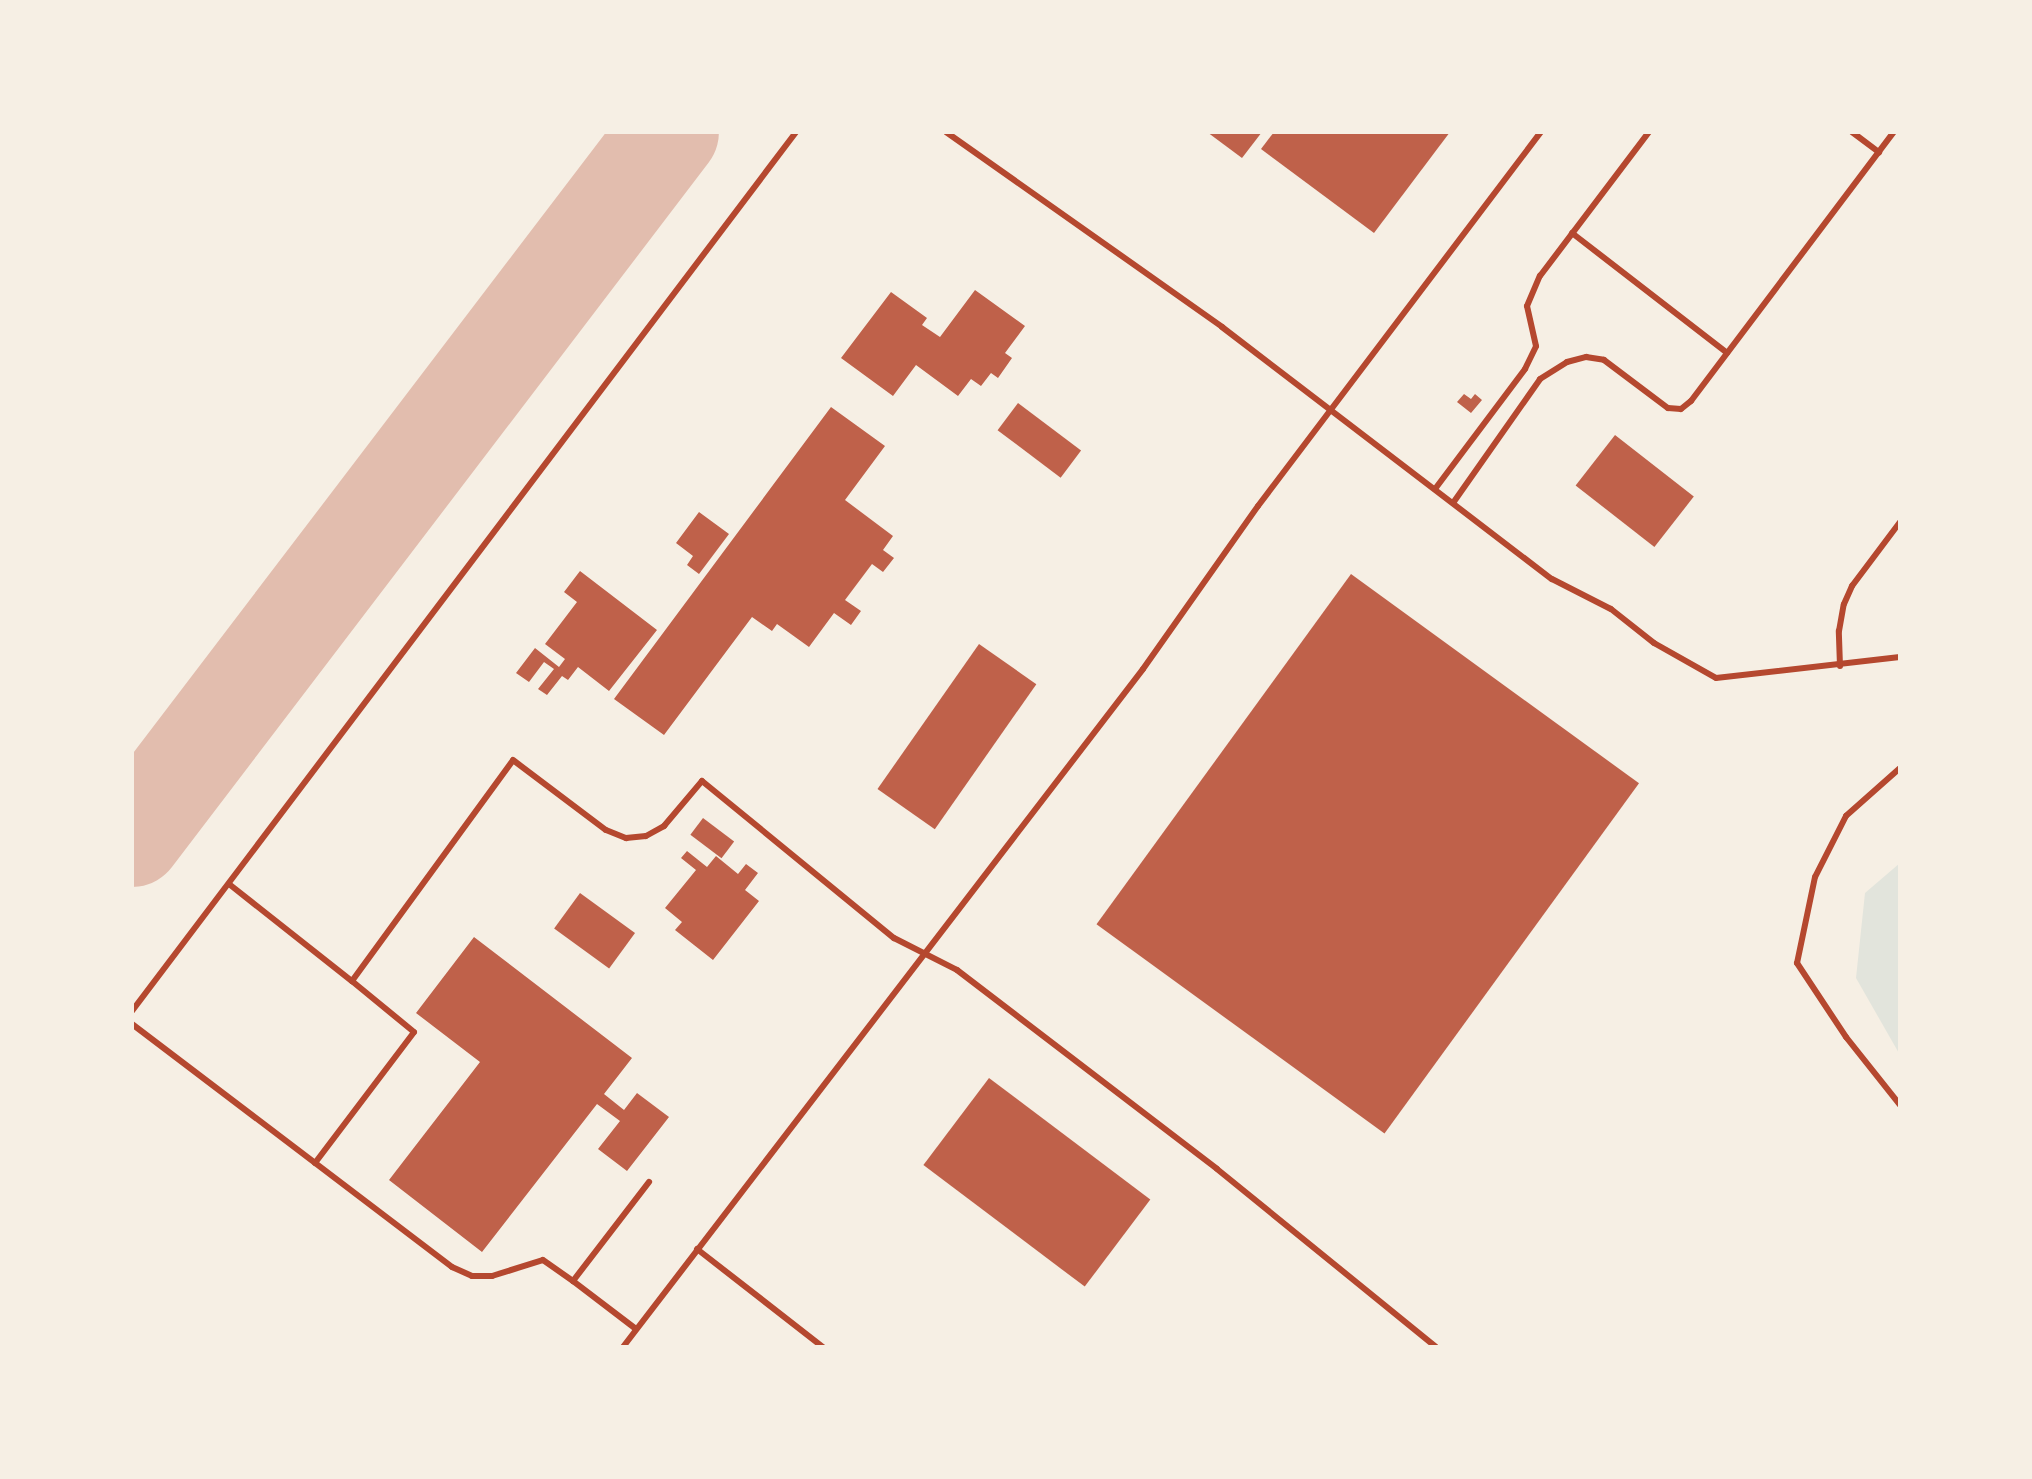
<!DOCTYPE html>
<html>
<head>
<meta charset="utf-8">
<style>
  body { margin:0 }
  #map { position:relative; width:2032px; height:1479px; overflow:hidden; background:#f6efe4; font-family:Bitter,serif }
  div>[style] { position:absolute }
  .green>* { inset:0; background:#e2e4dc }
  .taxiway>* { height:100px; margin:-50px; padding:0 50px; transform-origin:50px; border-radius:50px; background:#e2bdae }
  .building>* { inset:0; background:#bf614a; transform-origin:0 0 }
  .service>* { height:6px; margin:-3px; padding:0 3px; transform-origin:3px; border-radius:3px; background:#b5482f }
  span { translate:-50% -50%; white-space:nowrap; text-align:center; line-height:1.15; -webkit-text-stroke:8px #f6efe4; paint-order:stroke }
  .frame { position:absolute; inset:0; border:134px solid #f6efe4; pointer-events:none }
</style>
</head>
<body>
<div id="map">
  <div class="green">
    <i style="clip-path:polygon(1900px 863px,1900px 1055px,1856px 978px,1865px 893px)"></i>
  </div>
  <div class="taxiway">
    <i style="left:132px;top:837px;width:886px;rotate:-52.7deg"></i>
  </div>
  <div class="building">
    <i style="clip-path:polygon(1207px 132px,1262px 132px,1242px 158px)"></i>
    <i style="clip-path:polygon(1274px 132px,1450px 132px,1374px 233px,1261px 149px)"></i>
    <i style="clip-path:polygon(975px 290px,1025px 326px,1005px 353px,1012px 358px,998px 378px,991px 373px,981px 386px,971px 379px,958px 396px,916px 365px,893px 396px,841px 358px,891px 292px,927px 318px,922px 325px,940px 337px)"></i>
    <i style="clip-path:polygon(1464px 394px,1471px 399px,1475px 394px,1482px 400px,1471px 413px,1457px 402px)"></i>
    <i style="left:1018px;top:403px;width:79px;height:34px;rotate:37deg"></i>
    <i style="clip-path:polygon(831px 407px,885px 446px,845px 500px,893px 536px,883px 550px,894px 558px,883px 572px,872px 564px,845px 600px,861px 611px,851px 625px,834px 613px,809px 647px,777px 624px,772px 631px,752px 617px,664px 735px,614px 699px)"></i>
    <i style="left:1615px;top:435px;width:100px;height:64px;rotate:38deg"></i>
    <i style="clip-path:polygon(699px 512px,729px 534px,699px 574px,687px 565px,693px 556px,676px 543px)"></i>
    <i style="clip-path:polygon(580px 571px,657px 630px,609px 691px,578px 667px,568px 680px,562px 676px,547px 695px,538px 689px,554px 669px,544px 662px,529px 682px,516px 673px,535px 648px,559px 667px,565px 659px,545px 644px,577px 602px,564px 592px)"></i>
    <i style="left:1351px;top:574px;width:356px;height:433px;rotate:36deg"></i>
    <i style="left:979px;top:644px;width:70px;height:177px;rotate:35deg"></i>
    <i style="left:703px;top:818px;width:39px;height:21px;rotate:37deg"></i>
    <i style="clip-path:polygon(687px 851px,707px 867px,716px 856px,738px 874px,746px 864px,758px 873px,745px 890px,759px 901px,713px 960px,675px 930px,682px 922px,665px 908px,696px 870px,681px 858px)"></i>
    <i style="left:580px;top:893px;width:68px;height:44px;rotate:36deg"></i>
    <i style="clip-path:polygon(474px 937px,632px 1058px,604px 1094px,624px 1110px,637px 1093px,669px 1117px,627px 1171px,598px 1149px,620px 1121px,597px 1104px,482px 1252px,389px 1180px,480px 1062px,416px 1013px)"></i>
    <i style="left:989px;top:1078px;width:202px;height:109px;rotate:37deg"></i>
  </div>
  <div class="service">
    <i style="left:946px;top:132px;width:338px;rotate:35.2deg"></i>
    <i style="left:1222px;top:327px;width:415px;rotate:37.4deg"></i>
    <i style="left:1552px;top:579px;width:66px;rotate:27deg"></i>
    <i style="left:1611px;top:609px;width:55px;rotate:38.3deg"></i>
    <i style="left:1654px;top:643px;width:71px;rotate:29.4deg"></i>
    <i style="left:1716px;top:678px;width:185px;rotate:-6.5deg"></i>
    <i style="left:1852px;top:132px;width:34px;rotate:37deg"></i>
    <i style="left:1572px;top:233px;width:196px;rotate:37.7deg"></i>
    <i style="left:1435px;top:489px;width:150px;rotate:-53.1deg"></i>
    <i style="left:1525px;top:369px;width:25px;rotate:-64deg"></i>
    <i style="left:1536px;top:346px;width:41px;rotate:-102.7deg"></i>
    <i style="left:1527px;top:306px;width:33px;rotate:-67deg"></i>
    <i style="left:1540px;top:276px;width:181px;rotate:-52.9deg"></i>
    <i style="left:1453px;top:503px;width:151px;rotate:-54.9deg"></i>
    <i style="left:1540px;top:379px;width:32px;rotate:-32deg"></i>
    <i style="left:1567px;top:362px;width:20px;rotate:-15deg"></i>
    <i style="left:1586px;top:357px;width:18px;rotate:9deg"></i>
    <i style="left:1604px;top:360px;width:80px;rotate:36.9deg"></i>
    <i style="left:1668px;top:408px;width:13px;rotate:4deg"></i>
    <i style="left:1681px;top:409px;width:13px;rotate:-39deg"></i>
    <i style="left:1691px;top:401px;width:337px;rotate:-53deg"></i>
    <i style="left:1840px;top:666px;width:35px;rotate:-92deg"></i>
    <i style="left:1839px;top:631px;width:27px;rotate:-80deg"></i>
    <i style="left:1844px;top:604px;width:20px;rotate:-66deg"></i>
    <i style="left:1852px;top:586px;width:80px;rotate:-53.1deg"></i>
    <i style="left:1900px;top:768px;width:72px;rotate:138.4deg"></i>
    <i style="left:1846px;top:816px;width:68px;rotate:116.9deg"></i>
    <i style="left:1815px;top:877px;width:88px;rotate:101.8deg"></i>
    <i style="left:1797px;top:963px;width:89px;rotate:56.5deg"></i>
    <i style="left:1846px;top:1037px;width:87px;rotate:51.5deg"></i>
    <i style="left:229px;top:884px;width:157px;rotate:38.3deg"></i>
    <i style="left:352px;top:981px;width:273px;rotate:-53.9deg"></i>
    <i style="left:513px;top:760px;width:116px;rotate:37deg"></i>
    <i style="left:606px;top:830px;width:22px;rotate:22deg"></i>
    <i style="left:626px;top:838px;width:20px;rotate:-6deg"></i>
    <i style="left:646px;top:836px;width:21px;rotate:-29deg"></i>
    <i style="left:664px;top:826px;width:59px;rotate:-49.8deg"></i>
    <i style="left:702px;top:781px;width:248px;rotate:39.3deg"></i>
    <i style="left:894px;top:938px;width:71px;rotate:26.9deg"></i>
    <i style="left:957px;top:970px;width:327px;rotate:37.4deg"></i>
    <i style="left:1217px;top:1169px;width:282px;rotate:39.1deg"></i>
    <i style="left:132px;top:1011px;width:1102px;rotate:-52.93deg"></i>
    <i style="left:132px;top:1024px;width:402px;rotate:37.2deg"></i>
    <i style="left:452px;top:1267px;width:22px;rotate:24deg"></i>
    <i style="left:472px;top:1276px;width:20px"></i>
    <i style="left:492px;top:1276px;width:53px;rotate:-17.4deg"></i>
    <i style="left:543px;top:1260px;width:37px;rotate:35deg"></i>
    <i style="left:315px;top:1163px;width:164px;rotate:-52.9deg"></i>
    <i style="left:414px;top:1032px;width:80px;rotate:-140.6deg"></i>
    <i style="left:697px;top:1249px;width:160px;rotate:37.9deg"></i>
    <i style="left:636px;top:1329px;width:79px;rotate:-142.7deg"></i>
    <i style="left:573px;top:1281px;width:125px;rotate:-52.5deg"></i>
    <i style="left:623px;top:1347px;width:854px;rotate:-52.51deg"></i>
    <i style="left:1143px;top:669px;width:199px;rotate:-54.8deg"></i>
    <i style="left:1258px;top:506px;width:469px;rotate:-52.9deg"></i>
  </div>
  <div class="frame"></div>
</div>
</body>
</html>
